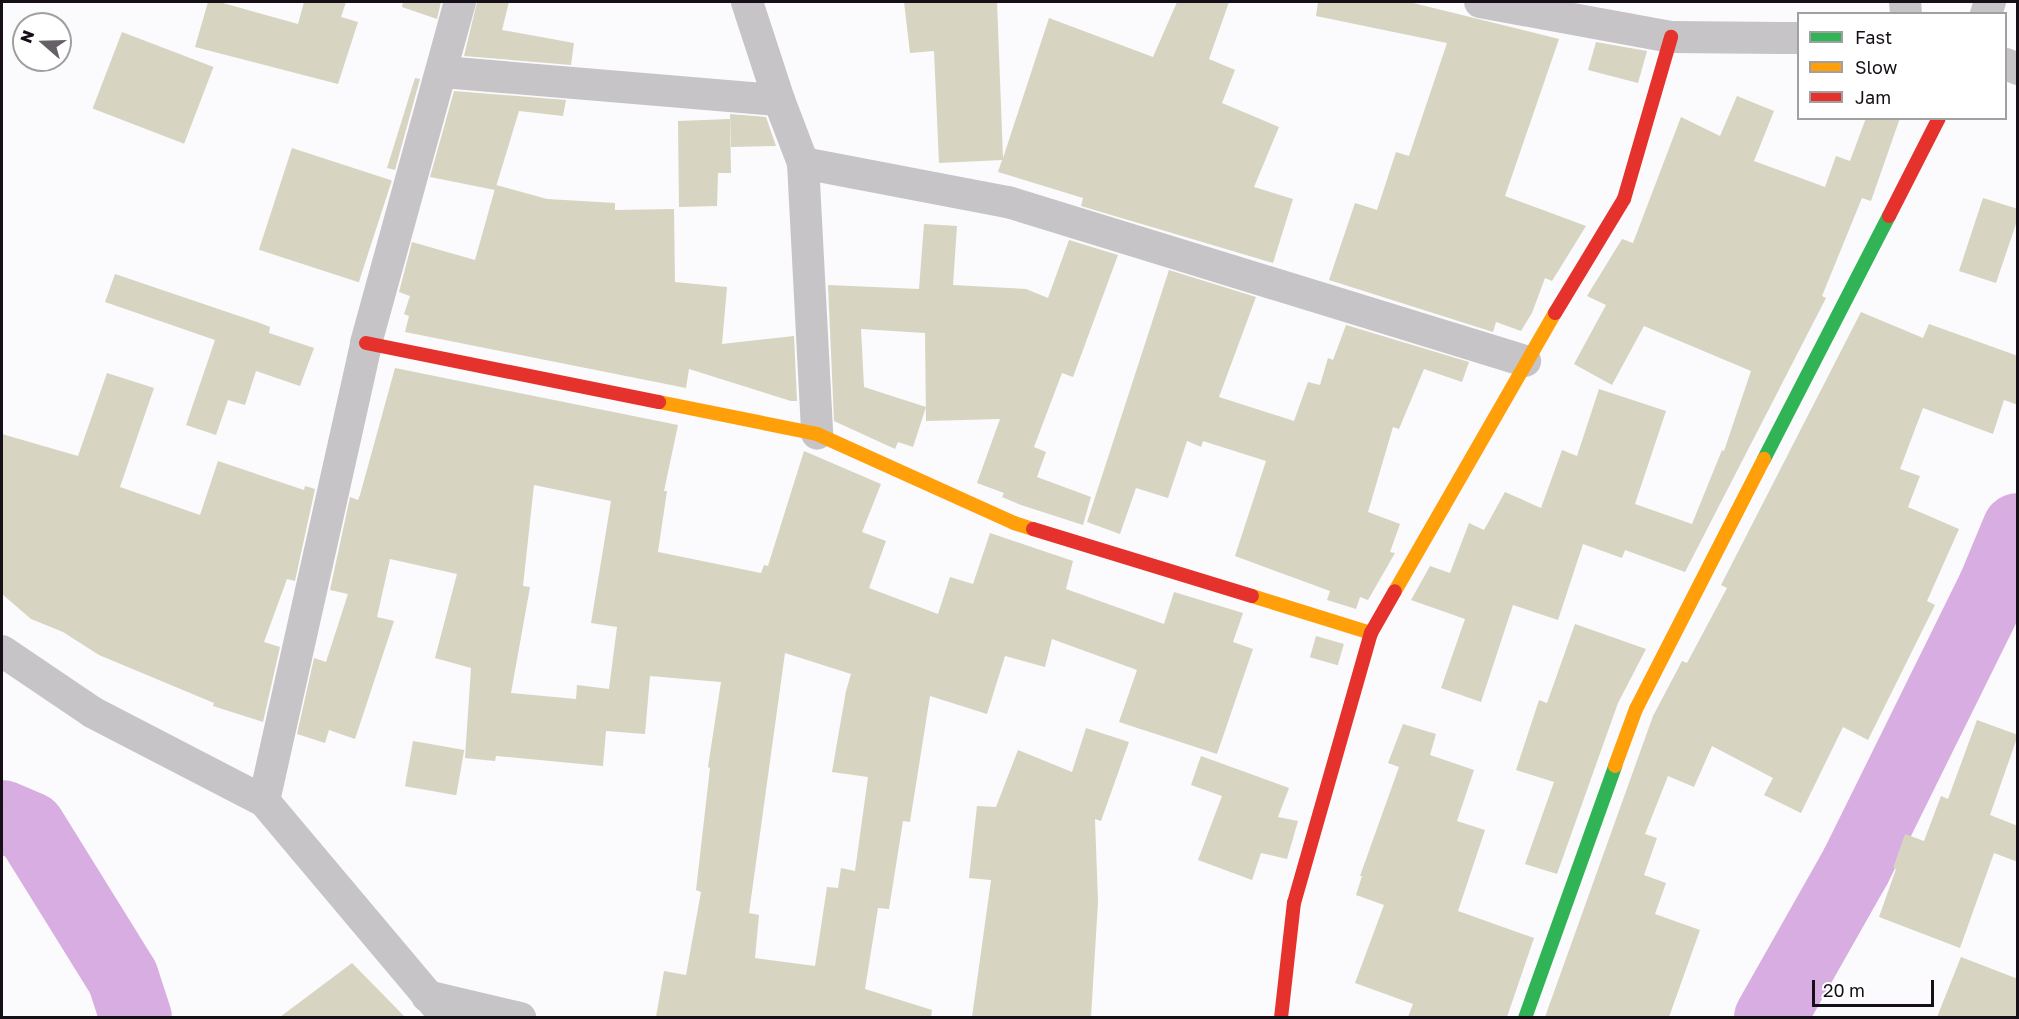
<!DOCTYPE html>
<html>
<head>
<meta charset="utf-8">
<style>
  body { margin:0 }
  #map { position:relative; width:2019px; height:1019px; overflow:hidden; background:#fbfafc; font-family:"Golos Text",sans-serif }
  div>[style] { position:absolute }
  .river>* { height:72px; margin:-36px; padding:0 36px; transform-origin:36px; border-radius:36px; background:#d8ade1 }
  .building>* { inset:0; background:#d7d4c2; transform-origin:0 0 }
  .street>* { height:32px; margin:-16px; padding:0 16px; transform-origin:16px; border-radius:16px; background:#c6c4c7 }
  .fast>* { height:14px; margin:-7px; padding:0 7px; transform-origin:7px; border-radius:7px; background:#30b455 }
  .slow>* { height:14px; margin:-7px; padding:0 7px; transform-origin:7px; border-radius:7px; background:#ff9f0a }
  .jam>* { height:14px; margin:-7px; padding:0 7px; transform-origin:7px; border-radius:7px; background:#e5322d }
  span { translate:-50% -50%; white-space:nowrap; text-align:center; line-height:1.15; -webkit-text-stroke:6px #fff; paint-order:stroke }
  .frame { position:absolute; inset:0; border:3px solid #160f17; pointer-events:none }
  .legend { position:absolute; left:1797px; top:12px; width:210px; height:108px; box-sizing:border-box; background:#fff; border:2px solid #a29fa2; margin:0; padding:8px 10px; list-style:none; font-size:18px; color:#160f17 }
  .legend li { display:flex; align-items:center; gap:12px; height:30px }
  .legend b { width:30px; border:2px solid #a29fa2 }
  .north { position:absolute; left:12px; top:12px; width:60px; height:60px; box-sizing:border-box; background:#fff; border:2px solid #a29fa2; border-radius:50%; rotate:290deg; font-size:16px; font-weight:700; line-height:24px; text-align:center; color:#160f17 }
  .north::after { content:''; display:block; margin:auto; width:21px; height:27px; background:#666167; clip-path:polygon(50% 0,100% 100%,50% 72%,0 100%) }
  .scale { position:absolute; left:1812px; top:980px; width:122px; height:27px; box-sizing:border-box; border:3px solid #160f17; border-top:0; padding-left:8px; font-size:18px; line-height:21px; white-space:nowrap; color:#160f17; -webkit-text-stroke:4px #fff; paint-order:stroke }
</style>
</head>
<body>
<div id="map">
  <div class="river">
    <i style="left:2px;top:816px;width:30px;rotate:23deg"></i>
    <i style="left:30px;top:828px;width:176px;rotate:58.2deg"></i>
    <i style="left:123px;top:978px;width:42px;rotate:72deg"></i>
    <i style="left:1770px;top:1018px;width:175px;rotate:-60.5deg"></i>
    <i style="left:1856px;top:866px;width:309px;rotate:-63.7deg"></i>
    <i style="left:1993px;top:589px;width:65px;rotate:-67.4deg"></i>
  </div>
  <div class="building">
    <i style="clip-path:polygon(208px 2px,219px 2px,298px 24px,304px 2px,346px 2px,341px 17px,358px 22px,338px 84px,195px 47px)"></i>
    <i style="clip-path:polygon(403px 2px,441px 2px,437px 19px,402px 7px)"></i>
    <i style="clip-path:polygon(477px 2px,509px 2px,502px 30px,574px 43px,571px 65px,464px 56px)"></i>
    <i style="clip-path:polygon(904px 2px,997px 2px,1003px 158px,1049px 18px,1153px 57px,1177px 2px,1229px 2px,1209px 59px,1235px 70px,1222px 103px,1279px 127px,1254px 187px,1293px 199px,1273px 263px,1081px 206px,1083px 198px,998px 172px,1002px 160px,939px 163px,934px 51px,910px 53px)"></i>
    <i style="clip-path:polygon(1318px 2px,1409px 2px,1559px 39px,1505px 196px,1586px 226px,1552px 281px,1545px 278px,1532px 313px,1521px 331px,1496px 322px,1493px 332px,1329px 280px,1355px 203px,1377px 210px,1396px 152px,1409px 156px,1447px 43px,1316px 16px)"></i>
    <i style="left:122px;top:32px;width:98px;height:82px;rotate:21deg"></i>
    <i style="clip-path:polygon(1596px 42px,1647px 51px,1638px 83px,1588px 70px)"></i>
    <i style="clip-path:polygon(415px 78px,420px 79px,395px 170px,387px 168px)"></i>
    <i style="clip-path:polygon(454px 91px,566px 100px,563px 116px,519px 111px,495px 190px,430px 177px)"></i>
    <i style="clip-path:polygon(1737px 96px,1774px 111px,1754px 161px,1825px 187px,1836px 156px,1850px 161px,1866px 118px,1900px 118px,1871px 201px,1862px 198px,1822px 296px,1826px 298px,1685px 572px,1625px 550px,1622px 558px,1583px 544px,1558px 620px,1513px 605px,1481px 702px,1441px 688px,1465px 619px,1411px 600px,1430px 566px,1450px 573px,1469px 523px,1484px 530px,1505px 492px,1541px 508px,1562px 450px,1577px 456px,1599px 389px,1666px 411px,1635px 504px,1692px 524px,1722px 450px,1724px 451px,1751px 371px,1644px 326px,1612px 385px,1574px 364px,1606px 305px,1587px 296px,1622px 239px,1633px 243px,1681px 117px,1720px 136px)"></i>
    <i style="clip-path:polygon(730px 114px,766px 117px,776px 146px,731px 147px)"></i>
    <i style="clip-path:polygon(730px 119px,731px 173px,718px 173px,717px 206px,679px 207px,678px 121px)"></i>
    <i style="left:292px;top:148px;width:105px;height:107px;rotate:18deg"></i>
    <i style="clip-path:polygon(496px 185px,547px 199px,615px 203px,615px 210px,674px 209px,675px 282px,727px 287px,722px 344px,794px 336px,797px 401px,791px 401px,689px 369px,686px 388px,405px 332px,409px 316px,404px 314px,410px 296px,399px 292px,412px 242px,475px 260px)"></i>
    <i style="clip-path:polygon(1983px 198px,2018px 209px,2018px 218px,1996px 283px,1959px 271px)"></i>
    <i style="clip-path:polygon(924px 224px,957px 226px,953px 285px,1026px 289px,1048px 298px,1069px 240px,1118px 255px,1073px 377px,1062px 373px,1034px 447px,1046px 452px,1037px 477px,1091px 497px,1083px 525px,1021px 505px,1002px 497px,1004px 493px,977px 483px,1000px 419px,926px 421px,925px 333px,861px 329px,864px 387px,926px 407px,913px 447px,898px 442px,895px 449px,834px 421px,828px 285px,919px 289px)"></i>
    <i style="clip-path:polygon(1169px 270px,1256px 297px,1219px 397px,1294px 421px,1308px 382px,1320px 385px,1328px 358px,1333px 360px,1346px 325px,1469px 362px,1462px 382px,1424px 369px,1399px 429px,1393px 427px,1368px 512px,1400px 524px,1390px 552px,1395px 553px,1368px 600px,1360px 597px,1356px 609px,1327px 600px,1330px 591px,1235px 556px,1266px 461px,1203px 441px,1201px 447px,1187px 441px,1168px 498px,1136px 488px,1120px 534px,1087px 522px)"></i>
    <i style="clip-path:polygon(115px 274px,260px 323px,270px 327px,269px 333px,314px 348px,300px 386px,256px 371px,245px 405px,228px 400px,216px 435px,186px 425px,215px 340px,105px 302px)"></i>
    <i style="clip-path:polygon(1861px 312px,1923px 338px,1929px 324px,2018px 356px,2018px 405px,2004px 400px,1993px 434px,1923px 408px,1900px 469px,1920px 476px,1908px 507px,1959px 529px,1927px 601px,1935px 605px,1868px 740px,1843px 727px,1801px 813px,1764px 795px,1773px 778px,1712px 746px,1694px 787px,1668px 776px,1645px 834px,1657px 838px,1644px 875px,1666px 883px,1655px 914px,1700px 930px,1669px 1017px,1545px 1017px,1653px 716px,1682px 661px,1687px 663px,1727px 588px,1721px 585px)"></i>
    <i style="clip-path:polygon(evenodd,395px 368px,678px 425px,664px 491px,667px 491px,658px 552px,761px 573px,764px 565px,768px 566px,804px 451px,881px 484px,862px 532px,886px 541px,869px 588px,938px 614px,950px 577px,973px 584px,990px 533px,1073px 561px,1066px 589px,1164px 624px,1174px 592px,1243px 613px,1233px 642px,1253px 649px,1217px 754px,1119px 722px,1137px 670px,1052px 639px,1045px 667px,1005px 656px,987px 714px,930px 696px,910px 822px,903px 821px,889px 909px,878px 908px,865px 989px,932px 1010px,931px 1017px,656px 1017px,664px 971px,686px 975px,701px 892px,696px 890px,710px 768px,708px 767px,721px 682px,650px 676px,645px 734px,606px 731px,603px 766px,496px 756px,495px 761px,465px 758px,471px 668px,435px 658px,457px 574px,390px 559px,377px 617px,394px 621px,355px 739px,329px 730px,325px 743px,297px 734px,314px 658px,326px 662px,348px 594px,330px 590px,350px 497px,358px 500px,360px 495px,395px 368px,534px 485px,611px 501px,591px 623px,617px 627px,609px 689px,577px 685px,576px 699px,511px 693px,530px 587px,523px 586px,534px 485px,395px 368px,785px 653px,851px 674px,846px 691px,832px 772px,868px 777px,855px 871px,841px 868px,838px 888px,827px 887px,815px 966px,755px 958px,759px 915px,749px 913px,785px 653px)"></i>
    <i style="clip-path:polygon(107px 373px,154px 388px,120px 487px,200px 515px,218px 461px,304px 490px,305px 486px,315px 489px,295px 581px,287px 579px,264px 642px,280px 647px,263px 722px,213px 706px,214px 703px,99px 655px,63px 632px,31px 619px,2px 594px,2px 434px,78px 456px)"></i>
    <i style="clip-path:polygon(1575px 624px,1646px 649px,1618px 703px,1557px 874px,1525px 864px,1554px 782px,1516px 770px,1539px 700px,1547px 703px)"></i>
    <i style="left:1316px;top:636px;width:29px;height:22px;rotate:16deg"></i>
    <i style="clip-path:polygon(1977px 720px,2018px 735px,1990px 815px,2018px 826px,2018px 862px,1994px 853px,1960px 948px,1879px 917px,1896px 869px,1893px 868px,1905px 834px,1924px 841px,1941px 796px,1948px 799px)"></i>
    <i style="clip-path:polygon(1403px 724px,1436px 734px,1430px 755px,1474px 770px,1457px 821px,1485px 830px,1458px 911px,1534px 938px,1507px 1017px,1408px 1017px,1413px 1004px,1355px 983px,1384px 905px,1356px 895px,1362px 876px,1360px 876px,1399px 767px,1388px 763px)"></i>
    <i style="clip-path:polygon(1086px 728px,1129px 742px,1101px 821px,1095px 819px,1098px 902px,1091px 1017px,972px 1017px,991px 880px,969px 878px,977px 806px,996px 807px,1018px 750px,1072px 772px)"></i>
    <i style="left:413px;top:741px;width:52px;height:46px;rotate:10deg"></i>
    <i style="clip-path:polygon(1201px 756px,1289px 788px,1278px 817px,1298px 821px,1287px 859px,1261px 853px,1252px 880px,1198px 860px,1222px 796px,1191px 785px)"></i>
    <i style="clip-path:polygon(1961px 957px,2018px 979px,2018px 1017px,1937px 1017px)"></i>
    <i style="clip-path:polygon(352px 963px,405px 1017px,280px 1017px)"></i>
  </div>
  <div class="street">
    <i style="left:747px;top:2px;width:103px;rotate:71.9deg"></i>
    <i style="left:779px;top:100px;width:67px;rotate:69.1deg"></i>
    <i style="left:803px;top:163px;width:271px;rotate:87deg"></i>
    <i style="left:1480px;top:2px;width:194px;rotate:10.4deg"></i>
    <i style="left:1671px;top:37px;width:127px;rotate:0.5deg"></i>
    <i style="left:1905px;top:2px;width:12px;rotate:85deg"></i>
    <i style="left:1986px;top:14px;width:13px;rotate:-72deg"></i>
    <i style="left:2006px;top:64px;width:13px;rotate:23deg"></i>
    <i style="left:443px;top:72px;width:337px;rotate:4.8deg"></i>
    <i style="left:803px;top:163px;width:209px;rotate:10.8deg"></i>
    <i style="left:1008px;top:202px;width:541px;rotate:17.09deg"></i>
    <i style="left:2px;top:651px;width:109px;rotate:34.1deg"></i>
    <i style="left:92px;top:712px;width:194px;rotate:27.4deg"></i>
    <i style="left:264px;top:801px;width:284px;rotate:49.9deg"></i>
    <i style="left:264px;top:801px;width:469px;rotate:-77.4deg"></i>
    <i style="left:366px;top:343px;width:354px;rotate:-74.6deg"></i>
    <i style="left:427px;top:996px;width:96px;rotate:13.3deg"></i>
  </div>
  <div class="fast">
    <i style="left:1764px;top:459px;width:273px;rotate:-62.8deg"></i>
    <i style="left:1525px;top:1018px;width:268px;rotate:-70.3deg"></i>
  </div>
  <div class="slow">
    <i style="left:659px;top:402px;width:161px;rotate:11.4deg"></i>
    <i style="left:817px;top:434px;width:216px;rotate:24.3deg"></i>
    <i style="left:1014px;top:523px;width:20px;rotate:18deg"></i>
    <i style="left:1395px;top:591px;width:321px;rotate:-60.1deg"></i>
    <i style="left:1252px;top:596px;width:125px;rotate:17.3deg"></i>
    <i style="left:1615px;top:766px;width:61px;rotate:-69.8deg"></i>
    <i style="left:1636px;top:709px;width:281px;rotate:-62.9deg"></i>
  </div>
  <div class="jam">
    <i style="left:1889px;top:216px;width:110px;rotate:-63deg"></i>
    <i style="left:1555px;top:313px;width:133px;rotate:-58.8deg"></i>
    <i style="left:1624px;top:199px;width:169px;rotate:-73.8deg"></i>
    <i style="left:366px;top:343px;width:299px;rotate:11.4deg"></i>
    <i style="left:1033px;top:529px;width:229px;rotate:17deg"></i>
    <i style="left:1281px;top:1018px;width:116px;rotate:-83.6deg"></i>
    <i style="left:1294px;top:903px;width:281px;rotate:-74.1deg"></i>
    <i style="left:1371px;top:633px;width:48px;rotate:-60.3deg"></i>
  </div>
  <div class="frame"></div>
  <ul class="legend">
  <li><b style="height:8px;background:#30b455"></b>Fast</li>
  <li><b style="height:8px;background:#ff9f0a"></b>Slow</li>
  <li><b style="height:8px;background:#e5322d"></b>Jam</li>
  </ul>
  <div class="north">N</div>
  <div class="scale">20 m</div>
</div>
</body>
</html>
